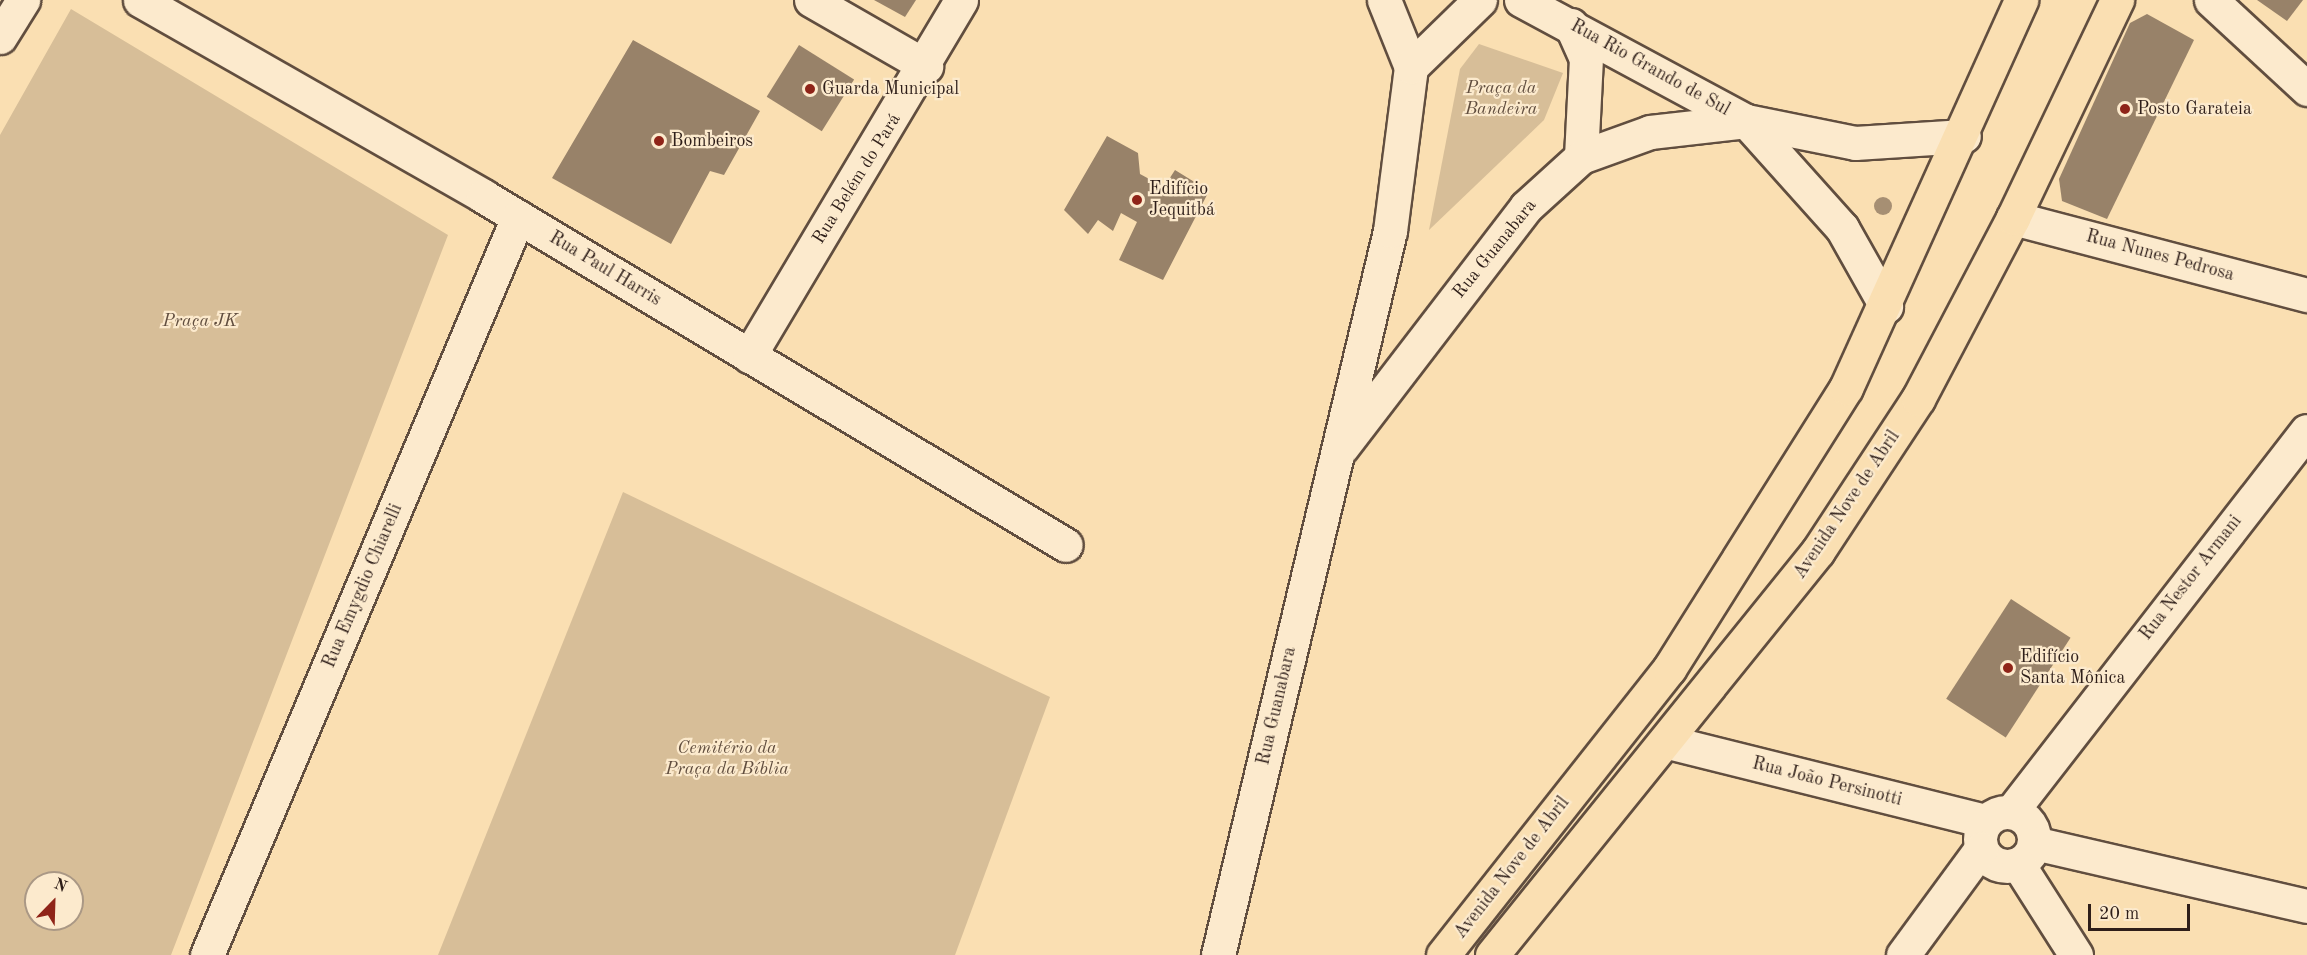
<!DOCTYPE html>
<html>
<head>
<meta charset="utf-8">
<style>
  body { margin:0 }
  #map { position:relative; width:2307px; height:955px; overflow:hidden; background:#fadfb2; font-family:"Old Standard TT",serif }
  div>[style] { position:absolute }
  .green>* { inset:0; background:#d7be98 }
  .building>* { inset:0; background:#988269; transform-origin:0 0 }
  .roads { filter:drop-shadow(2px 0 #614e3f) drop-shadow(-2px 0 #614e3f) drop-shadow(0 2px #614e3f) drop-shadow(0 -2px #614e3f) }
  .minor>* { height:33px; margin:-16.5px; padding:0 16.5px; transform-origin:16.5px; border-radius:16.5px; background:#fceacd }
  .minor>.ring { margin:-16.5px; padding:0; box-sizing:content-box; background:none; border:33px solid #fceacd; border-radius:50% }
  .major>* { height:33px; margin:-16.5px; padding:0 16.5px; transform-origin:16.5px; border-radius:16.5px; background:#fadfb2 }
  .trees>* { width:18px; height:18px; margin:-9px; border-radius:50%; background:#a68f73 }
  .dots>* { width:16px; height:16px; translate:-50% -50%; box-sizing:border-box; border:3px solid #fceacd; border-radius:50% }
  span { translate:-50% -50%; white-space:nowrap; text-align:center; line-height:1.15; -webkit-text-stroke:4.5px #fceacd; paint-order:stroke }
  .street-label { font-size:18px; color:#2e1e19 }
  .poi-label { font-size:18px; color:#2e1e19 }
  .left { translate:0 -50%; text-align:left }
  .park-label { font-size:18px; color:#614e3f; font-style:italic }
  .north { position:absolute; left:24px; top:871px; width:60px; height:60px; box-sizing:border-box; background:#fceacd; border:2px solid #aa9885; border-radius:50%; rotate:23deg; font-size:16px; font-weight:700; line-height:24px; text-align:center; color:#2e1e19 }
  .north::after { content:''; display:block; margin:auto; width:21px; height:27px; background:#8f2418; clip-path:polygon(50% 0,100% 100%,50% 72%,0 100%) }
  .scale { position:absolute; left:2088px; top:904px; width:102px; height:27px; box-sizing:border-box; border:3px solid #2e1e19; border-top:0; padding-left:8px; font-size:18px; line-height:21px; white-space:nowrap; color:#2e1e19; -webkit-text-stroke:4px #fceacd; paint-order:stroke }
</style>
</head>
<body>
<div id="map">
  <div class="green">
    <i style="clip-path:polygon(evenodd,71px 9px,448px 235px,171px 955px,0 955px,0 135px,71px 9px,36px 883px,72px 883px,72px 919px,36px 919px,36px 883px)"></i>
    <i style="clip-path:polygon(1479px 44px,1563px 73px,1544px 120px,1429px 230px,1460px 69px)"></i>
    <i style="clip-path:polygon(623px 492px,1050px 697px,955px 955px,438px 955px)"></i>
  </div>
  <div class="building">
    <i style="clip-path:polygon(874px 0,916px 0,905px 17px)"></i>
    <i style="clip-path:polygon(2257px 0,2303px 0,2287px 21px)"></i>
    <i style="clip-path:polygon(2147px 14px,2194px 40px,2107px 219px,2062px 201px,2059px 179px,2130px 23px)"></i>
    <i style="clip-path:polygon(633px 40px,760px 111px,724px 175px,710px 171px,671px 244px,552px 178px)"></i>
    <i style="left:799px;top:45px;width:65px;height:61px;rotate:32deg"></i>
    <i style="clip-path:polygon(1107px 136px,1138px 153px,1140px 174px,1164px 187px,1175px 170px,1209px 191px,1163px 280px,1119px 260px,1137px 222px,1121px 213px,1113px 231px,1098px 220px,1088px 234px,1064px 210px)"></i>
    <i style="left:2011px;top:599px;width:71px;height:119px;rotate:33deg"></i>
  </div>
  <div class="roads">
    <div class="minor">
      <i style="left:140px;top:0;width:395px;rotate:29.7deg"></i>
      <i style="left:483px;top:196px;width:679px;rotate:30.91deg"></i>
      <i style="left:811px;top:0;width:133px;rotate:29.9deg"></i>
      <i style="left:1384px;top:0;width:72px;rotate:68.1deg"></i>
      <i style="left:1521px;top:0;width:255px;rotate:28.3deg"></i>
      <i style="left:1746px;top:121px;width:111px;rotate:11.4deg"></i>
      <i style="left:1855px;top:143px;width:109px;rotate:-3.7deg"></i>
      <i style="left:2211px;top:0;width:131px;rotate:42.8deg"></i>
      <i style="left:1571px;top:25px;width:36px;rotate:66deg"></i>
      <i style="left:1586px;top:58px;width:99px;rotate:92.9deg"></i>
      <i style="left:0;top:37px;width:44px;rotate:-58.1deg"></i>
      <i style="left:1746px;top:121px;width:144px;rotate:48.1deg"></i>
      <i style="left:1842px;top:228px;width:90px;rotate:60.6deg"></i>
      <i style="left:2013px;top:218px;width:304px;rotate:14.7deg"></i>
      <i style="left:749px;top:356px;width:414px;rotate:-59.2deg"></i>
      <i style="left:1342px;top:447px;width:302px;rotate:-52.5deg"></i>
      <i style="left:1526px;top:207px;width:74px;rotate:-42.3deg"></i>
      <i style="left:1581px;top:157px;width:73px;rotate:-19.9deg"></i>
      <i style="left:1650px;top:132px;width:97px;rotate:-6.5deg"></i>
      <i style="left:1668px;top:742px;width:327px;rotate:14deg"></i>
      <i class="ring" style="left:1980px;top:812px;width:21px;height:21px"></i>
      <i style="left:2011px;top:812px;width:482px;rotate:-52.2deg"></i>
      <i style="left:2034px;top:843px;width:280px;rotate:13deg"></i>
      <i style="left:2018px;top:864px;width:108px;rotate:57.5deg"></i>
      <i style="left:207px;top:955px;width:801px;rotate:-67.15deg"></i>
      <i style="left:1218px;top:955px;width:744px;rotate:-76.64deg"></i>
      <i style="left:1390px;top:231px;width:165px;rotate:-82.7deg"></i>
      <i style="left:1411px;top:67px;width:96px;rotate:-44.2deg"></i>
      <i style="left:1903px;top:955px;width:132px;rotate:-53.7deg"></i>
    </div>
    <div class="major">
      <i style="left:1443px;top:955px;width:365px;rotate:-51.7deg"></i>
      <i style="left:1669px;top:669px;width:332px;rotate:-57.8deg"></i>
      <i style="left:1846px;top:388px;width:426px;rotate:-65.7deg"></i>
      <i style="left:1492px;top:955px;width:519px;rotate:-51.1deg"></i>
      <i style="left:1818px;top:551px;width:182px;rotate:-56.7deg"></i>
      <i style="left:1918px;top:399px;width:204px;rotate:-62.3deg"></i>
      <i style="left:2013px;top:218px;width:242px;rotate:-64.5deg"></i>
    </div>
  </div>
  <div class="trees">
    <i style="left:1883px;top:206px"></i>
  </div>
  <div class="dots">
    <i style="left:810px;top:89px;background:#8f2418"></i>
    <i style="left:2125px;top:109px;background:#8f2418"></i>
    <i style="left:659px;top:141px;background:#8f2418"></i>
    <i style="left:1137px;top:200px;background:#8f2418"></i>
    <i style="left:2008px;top:668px;background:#8f2418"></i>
  </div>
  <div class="street-label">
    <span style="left:1650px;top:68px;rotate:29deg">Rua Rio Grando de Sul</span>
    <span style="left:857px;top:179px;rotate:-58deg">Rua Belém do Pará</span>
    <span style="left:1495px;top:249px;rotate:-51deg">Rua Guanabara</span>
    <span style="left:2160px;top:256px;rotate:15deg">Rua Nunes Pedrosa</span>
    <span style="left:605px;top:269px;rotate:31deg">Rua Paul Harris</span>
    <span style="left:1847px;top:505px;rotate:-56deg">Avenida Nove de Abril</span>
    <span style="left:2191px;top:578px;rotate:-52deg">Rua Nestor Armani</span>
    <span style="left:363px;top:586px;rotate:-67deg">Rua Emygdio Chiarelli</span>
    <span style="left:1277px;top:706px;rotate:-77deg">Rua Guanabara</span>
    <span style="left:1827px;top:782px;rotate:14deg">Rua João Persinotti</span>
    <span style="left:1512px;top:868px;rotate:-52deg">Avenida Nove de Abril</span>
  </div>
  <div class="poi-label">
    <span class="left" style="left:822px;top:89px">Guarda Municipal</span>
    <span class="left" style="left:2137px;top:109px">Posto Garateia</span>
    <span class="left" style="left:671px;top:141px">Bombeiros</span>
    <span class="left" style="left:1149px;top:200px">Edifício<br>Jequitbá</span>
    <span class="left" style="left:2020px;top:668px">Edifício<br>Santa Mônica</span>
  </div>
  <div class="park-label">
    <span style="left:1501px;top:99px">Praça da<br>Bandeira</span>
    <span style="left:200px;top:321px">Praça JK</span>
    <span style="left:727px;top:759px">Cemitério da<br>Praça da Bíblia</span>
  </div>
  <div class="north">N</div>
  <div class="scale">20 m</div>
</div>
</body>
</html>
